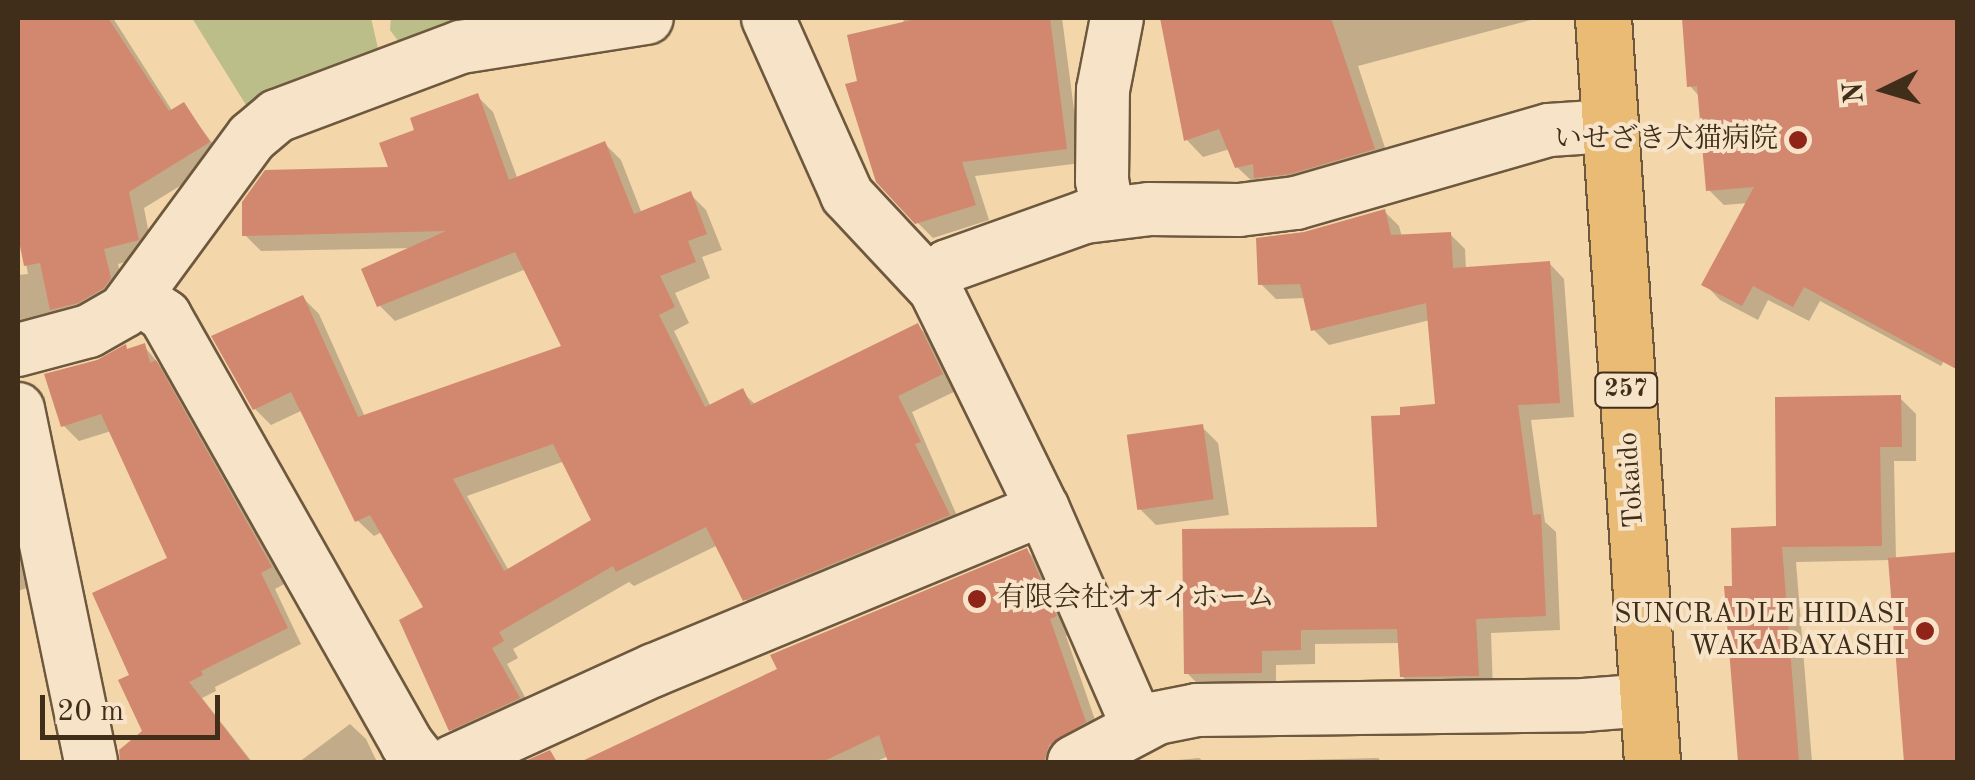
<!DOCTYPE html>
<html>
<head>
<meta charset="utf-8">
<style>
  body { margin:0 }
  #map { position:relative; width:1975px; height:780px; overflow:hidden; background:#f3d6aa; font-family:"Old Standard TT","Noto Serif JP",serif }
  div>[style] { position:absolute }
  .green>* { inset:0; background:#bbbe88 }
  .shadow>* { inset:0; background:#0003 }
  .building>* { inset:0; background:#d2876f; transform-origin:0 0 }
  .roads { filter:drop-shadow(2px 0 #6e583e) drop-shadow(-2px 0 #6e583e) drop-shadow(0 2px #6e583e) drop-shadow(0 -2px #6e583e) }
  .street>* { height:52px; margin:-26px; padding:0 26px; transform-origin:26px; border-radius:26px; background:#f7e4c8 }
  .highway>* { height:55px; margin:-27.5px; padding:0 27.5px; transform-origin:27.5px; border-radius:27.5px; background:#eabb75 }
  .dots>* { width:28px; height:28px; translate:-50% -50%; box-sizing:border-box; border:5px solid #f7e4c8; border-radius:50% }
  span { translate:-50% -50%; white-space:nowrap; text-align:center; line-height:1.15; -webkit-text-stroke:8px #f7e4c8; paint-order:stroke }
  .shield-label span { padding:2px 8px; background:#f7e4c8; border:2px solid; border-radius:8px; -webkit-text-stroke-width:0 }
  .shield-label { font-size:25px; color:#412e1a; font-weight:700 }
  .poi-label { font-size:28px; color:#412e1a }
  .right { translate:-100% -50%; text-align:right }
  .left { translate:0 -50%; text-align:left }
  .street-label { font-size:28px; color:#412e1a }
  .frame { position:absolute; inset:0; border:20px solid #412e1a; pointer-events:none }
  .north { position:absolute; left:1835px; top:40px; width:100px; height:100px; -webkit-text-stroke:8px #f7e4c8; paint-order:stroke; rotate:265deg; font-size:28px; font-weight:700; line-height:40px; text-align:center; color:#412e1a }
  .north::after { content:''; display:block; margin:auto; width:35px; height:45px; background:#412e1a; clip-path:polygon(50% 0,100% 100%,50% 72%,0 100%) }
  .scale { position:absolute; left:40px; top:695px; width:180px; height:45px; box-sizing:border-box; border:5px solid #412e1a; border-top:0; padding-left:12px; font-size:30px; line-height:35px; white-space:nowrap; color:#412e1a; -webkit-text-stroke:8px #f7e4c8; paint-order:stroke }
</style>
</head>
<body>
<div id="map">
  <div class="green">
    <i style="clip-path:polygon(192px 18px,371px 18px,380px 57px,251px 113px)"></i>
    <i style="clip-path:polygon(391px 18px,515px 18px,413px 43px,399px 42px,390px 30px)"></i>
  </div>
  <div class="shadow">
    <i style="clip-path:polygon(18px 18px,113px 18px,173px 112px,184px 105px,224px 159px,144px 208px,153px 255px,118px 264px,125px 295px,18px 341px,18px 275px,28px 274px,18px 223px)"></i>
    <i style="clip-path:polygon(903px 18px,1062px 18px,1081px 163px,975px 176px,989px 220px,933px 238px,917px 222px,860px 82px,904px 24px)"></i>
    <i style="clip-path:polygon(1232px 18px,1538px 18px,1358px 66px,1391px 166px,1255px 184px,1237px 167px,1230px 149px,1203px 157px,1186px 139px,1165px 31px)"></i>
    <i style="clip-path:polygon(1684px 18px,1958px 18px,1958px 336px,1941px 366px,1820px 301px,1809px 321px,1768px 300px,1758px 320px,1720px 300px,1705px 284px,1748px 203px,1724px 205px,1709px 190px,1700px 97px,1690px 86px)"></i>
    <i style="clip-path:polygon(evenodd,477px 96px,493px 112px,518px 180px,605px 144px,621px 160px,642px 214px,690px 194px,706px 210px,722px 250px,702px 257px,710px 278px,675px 293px,689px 323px,674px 331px,711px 407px,742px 392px,756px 405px,918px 326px,934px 342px,958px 390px,912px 412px,964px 532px,761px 616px,745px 599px,718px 545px,634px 586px,629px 582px,513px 649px,518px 658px,507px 664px,531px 708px,467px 745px,451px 729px,427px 608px,382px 532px,374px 536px,357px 520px,303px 410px,271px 425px,255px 409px,303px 298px,319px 314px,365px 417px,564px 347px,526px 269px,395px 321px,379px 305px,416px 248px,261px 251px,245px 235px,391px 169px,417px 131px,477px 96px,565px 461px,594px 521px,509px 571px,467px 496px,565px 461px)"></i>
    <i style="clip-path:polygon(1384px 211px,1399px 226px,1402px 237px,1450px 234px,1465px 249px,1466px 270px,1549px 263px,1564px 279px,1574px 417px,1531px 420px,1545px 522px,1556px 532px,1560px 630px,1491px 633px,1493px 691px,1417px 692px,1402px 676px,1400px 643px,1315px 644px,1315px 664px,1276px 665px,1276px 687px,1202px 688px,1187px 673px,1379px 530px,1403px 417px,1437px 406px,1430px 320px,1329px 345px,1314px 330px,1306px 298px,1276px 299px,1261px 284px,1305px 234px)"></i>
    <i style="clip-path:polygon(144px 346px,171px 379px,286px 583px,275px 589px,301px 644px,215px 687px,216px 691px,202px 698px,252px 762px,156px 762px,136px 736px,158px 728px,171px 559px,111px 431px,79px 441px,63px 425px,129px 351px)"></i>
    <i style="clip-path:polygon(1900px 398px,1916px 414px,1916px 461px,1894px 461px,1896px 560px,1958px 554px,1958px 762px,1906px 762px,1890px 560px,1796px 562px,1812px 762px,1741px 762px,1727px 588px,1734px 588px,1779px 528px)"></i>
    <i style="clip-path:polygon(1202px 427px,1218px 443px,1229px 515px,1156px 525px,1140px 509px)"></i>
    <i style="clip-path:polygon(18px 547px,32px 586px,18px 591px)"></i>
    <i style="clip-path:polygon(1027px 551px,1044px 568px,1073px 634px,1066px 636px,1102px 740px,1068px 762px,891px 762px,889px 756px,874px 762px,586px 762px)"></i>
    <i style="clip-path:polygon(350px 724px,366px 739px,377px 762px,299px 762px)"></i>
    <i style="clip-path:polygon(1199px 758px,1204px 762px,1157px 762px)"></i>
    <i style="clip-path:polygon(1378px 758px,1382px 762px,1301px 762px,1301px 760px)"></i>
  </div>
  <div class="building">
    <i style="clip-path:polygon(18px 18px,108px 18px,169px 111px,184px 102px,210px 142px,129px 192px,139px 240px,104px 249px,111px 278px,104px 288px,78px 303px,50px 310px,40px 263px,24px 266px,18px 236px)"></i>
    <i style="clip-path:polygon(920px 18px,1050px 18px,1067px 149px,962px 162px,976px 205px,915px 224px,876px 182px,845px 84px,857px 81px,847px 35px)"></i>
    <i style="clip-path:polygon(1160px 18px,1331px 18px,1375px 149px,1290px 174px,1254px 178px,1253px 164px,1235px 168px,1219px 129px,1184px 141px)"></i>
    <i style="clip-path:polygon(1682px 18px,1958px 18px,1958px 370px,1804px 287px,1793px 307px,1753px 286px,1742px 306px,1701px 285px,1754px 187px,1706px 191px,1697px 86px,1687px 87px)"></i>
    <i style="clip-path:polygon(evenodd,478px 93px,509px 180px,605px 141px,634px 214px,691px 191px,707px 234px,688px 241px,696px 262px,660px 276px,675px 307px,659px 315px,705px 407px,743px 388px,751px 405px,918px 323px,943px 374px,898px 396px,921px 442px,915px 444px,950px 515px,743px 601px,706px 527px,616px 572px,613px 566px,499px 632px,504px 641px,492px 648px,520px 698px,449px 731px,399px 620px,423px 607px,370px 515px,355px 522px,291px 392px,253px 410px,211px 336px,303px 295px,358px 417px,561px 346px,515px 252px,377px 307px,361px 269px,446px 231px,242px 236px,242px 202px,265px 170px,388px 167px,379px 143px,414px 130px,410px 118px,478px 93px,553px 444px,591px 520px,504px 571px,453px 479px,553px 444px)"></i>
    <i style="clip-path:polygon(1385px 209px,1391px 235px,1451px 232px,1453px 268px,1550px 261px,1560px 403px,1518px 405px,1533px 515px,1541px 514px,1546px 616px,1476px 619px,1479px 676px,1400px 677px,1397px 629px,1301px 630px,1301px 650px,1262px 651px,1262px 673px,1184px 674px,1182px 529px,1377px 527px,1371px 416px,1400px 415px,1400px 407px,1435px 404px,1426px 303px,1311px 331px,1300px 284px,1258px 285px,1256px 238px,1304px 232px)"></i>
    <i style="clip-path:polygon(145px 343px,150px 363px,156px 360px,272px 567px,261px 573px,288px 628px,201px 671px,203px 675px,189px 682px,251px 762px,120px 762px,119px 750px,142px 731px,118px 680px,129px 675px,92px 593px,167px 558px,101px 414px,61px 427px,44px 374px,97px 360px,126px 344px,127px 349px)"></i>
    <i style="clip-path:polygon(1901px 395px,1902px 447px,1880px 447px,1882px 546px,1782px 547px,1799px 762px,1738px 762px,1724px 586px,1732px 586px,1731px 528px,1776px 526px,1775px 397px)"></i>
    <i style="left:1203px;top:424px;width:76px;height:77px;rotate:82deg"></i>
    <i style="clip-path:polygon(1027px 548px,1057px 616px,1050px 619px,1086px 722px,1049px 745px,1044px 762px,888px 762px,879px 735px,822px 762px,580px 762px,777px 669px,770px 655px)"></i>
    <i style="clip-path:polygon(1958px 552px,1958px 762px,1904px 762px,1888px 558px)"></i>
    <i style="clip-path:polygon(550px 750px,557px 762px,523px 762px)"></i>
  </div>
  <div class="roads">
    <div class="street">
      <i style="left:768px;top:18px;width:194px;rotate:65.9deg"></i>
      <i style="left:847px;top:195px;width:129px;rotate:46.9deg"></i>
      <i style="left:935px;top:289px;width:245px;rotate:63.9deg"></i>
      <i style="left:1043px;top:509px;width:237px;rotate:66.4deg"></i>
      <i style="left:1108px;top:214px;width:34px;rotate:-100deg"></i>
      <i style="left:1102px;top:181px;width:91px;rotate:-89.4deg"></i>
      <i style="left:1103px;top:90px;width:73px;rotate:-79deg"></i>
      <i style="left:930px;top:283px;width:25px;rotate:-43deg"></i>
      <i style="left:948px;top:266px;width:145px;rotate:-19.7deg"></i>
      <i style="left:1085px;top:217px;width:64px;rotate:-7.1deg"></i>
      <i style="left:1149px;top:209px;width:90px;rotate:0.6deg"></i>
      <i style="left:1239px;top:210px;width:57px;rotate:-7deg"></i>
      <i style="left:1296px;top:203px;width:263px;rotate:-16.1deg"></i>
      <i style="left:1549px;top:130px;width:60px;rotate:-3.8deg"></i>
      <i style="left:137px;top:297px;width:34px;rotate:34deg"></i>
      <i style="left:165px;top:316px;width:492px;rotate:60.5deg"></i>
      <i style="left:407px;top:744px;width:23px;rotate:52deg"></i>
      <i style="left:18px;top:350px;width:73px;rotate:-15deg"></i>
      <i style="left:89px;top:331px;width:40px;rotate:-29.7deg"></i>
      <i style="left:124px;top:311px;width:216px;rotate:-53.7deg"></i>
      <i style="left:252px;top:137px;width:33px;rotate:-40deg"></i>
      <i style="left:277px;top:116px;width:197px;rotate:-20.6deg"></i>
      <i style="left:461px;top:47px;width:188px;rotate:-8.9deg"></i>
      <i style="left:18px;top:409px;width:360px;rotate:78.3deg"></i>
      <i style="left:452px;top:762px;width:222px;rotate:-24.5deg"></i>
      <i style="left:654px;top:670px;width:421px;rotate:-22.5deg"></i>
      <i style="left:1074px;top:762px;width:94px;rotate:-27.9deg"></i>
      <i style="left:1157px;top:718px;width:41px;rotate:-11.3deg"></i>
      <i style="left:1197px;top:710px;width:387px;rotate:-0.7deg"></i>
      <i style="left:1584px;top:705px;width:63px;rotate:-4.5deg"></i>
    </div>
    <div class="highway">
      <i style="left:1603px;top:18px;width:746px;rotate:86.23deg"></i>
    </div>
  </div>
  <div class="dots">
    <i style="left:1798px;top:140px;background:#8f2418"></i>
    <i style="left:977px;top:599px;background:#8f2418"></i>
    <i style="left:1925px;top:631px;background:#8f2418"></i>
  </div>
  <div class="shield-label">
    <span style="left:1626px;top:390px">257</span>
  </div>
  <div class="poi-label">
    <span class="right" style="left:1778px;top:140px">いせざき犬猫病院</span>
    <span class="left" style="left:997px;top:599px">有限会社オオイホーム</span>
    <span class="right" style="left:1905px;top:631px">SUNCRADLE HIDASI<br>WAKABAYASHI</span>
  </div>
  <div class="street-label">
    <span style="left:1632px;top:480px;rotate:-94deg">Tokaido</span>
  </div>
  <div class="frame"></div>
  <div class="north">N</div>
  <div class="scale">20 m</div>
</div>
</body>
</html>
